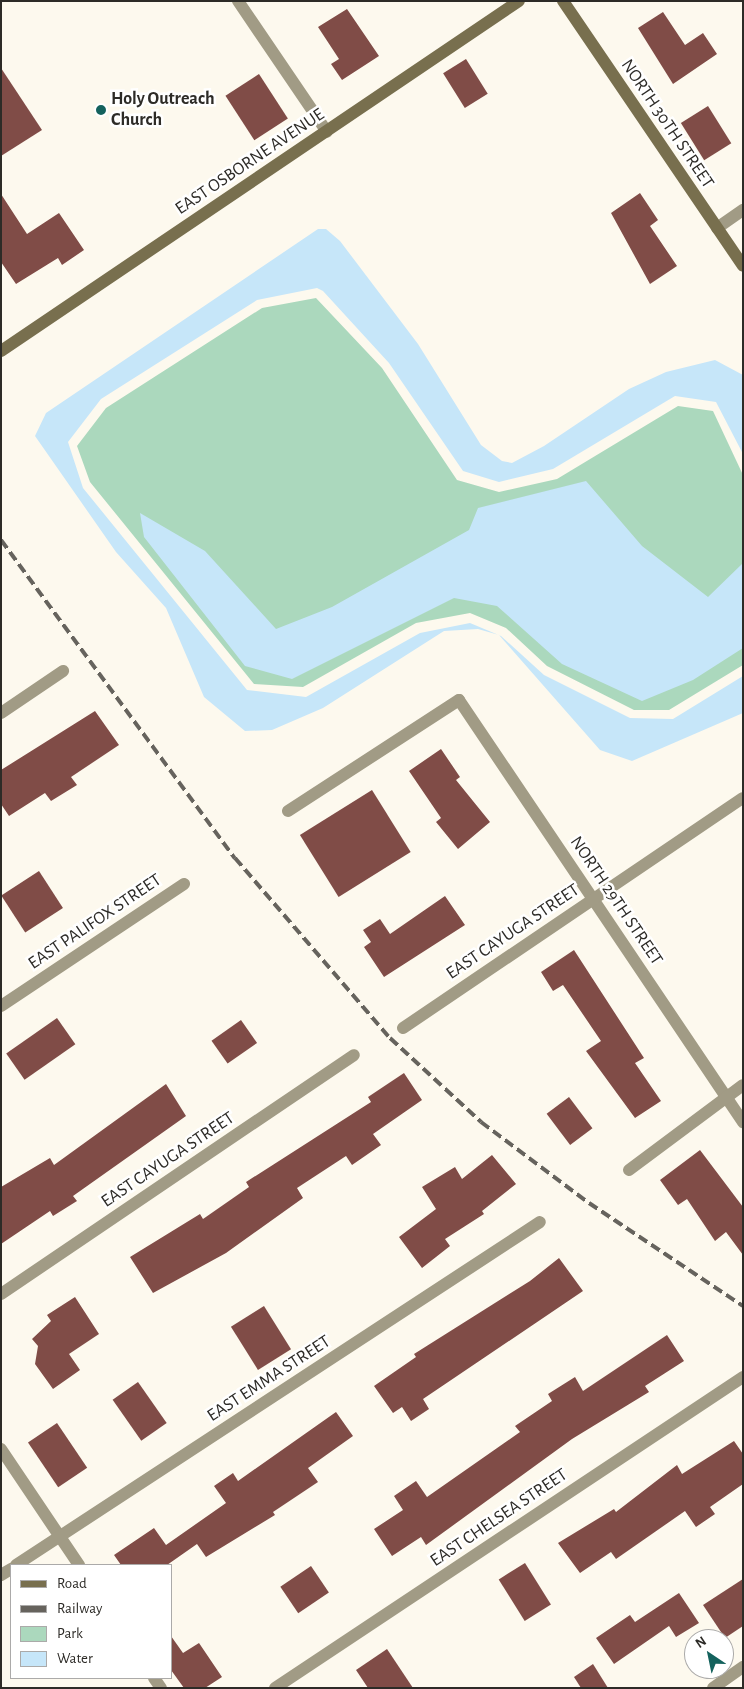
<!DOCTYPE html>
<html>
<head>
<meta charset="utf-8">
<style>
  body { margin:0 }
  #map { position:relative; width:744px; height:1689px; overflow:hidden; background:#fdf9ee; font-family:"Alegreya Sans",sans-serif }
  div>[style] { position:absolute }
  .green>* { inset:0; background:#abd8bd }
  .water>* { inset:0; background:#c6e6f9 }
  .building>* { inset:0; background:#804c47; transform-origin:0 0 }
  .street>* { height:12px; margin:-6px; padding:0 6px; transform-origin:6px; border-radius:6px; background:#a19b85 }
  .secondary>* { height:12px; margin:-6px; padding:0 6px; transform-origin:6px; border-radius:6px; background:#786f4e }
  .rail>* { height:4px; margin-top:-2px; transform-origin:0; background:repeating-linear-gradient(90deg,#66635d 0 10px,transparent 0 15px) }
  .dots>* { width:14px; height:14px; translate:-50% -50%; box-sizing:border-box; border:2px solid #fff; border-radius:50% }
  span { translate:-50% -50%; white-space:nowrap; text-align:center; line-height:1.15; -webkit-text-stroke:5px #fff; paint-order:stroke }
  .poi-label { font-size:18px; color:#2d2b27; font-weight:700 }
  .left { translate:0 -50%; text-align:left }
  .street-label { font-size:18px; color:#2d2b27 }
  .frame { position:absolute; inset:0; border:2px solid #2d2b27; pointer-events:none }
  .legend { position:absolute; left:10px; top:1564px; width:162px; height:115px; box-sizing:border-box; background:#fff; border:1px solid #abaaa9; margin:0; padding:6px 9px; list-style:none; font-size:15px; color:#2d2b27 }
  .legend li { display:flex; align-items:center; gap:10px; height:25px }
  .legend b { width:25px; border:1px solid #abaaa9 }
  .north { position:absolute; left:684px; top:1629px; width:50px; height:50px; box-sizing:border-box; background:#fff; border:1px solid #abaaa9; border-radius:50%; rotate:326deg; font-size:14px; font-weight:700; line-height:20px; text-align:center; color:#2d2b27 }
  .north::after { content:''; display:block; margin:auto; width:18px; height:22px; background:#14625d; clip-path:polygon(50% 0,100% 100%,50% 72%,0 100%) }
</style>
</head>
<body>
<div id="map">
  <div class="green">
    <i style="clip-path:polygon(316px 298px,382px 368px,457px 480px,499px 492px,557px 479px,678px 406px,713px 411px,743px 475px,743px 665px,669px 710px,634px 710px,547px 666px,506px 628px,470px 613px,416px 623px,303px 687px,254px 684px,90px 482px,77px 446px,106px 408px,262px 308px)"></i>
  </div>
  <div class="water">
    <i style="clip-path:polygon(318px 229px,326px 229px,340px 241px,418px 344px,481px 445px,502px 461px,512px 463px,544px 446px,629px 389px,666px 372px,715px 360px,743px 375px,743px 454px,716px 402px,675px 396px,553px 469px,499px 482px,463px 471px,389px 363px,323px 291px,317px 288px,257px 300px,101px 399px,68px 442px,83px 488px,247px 690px,306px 697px,420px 633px,470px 623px,501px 636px,544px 675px,630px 718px,673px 719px,743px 676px,743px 713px,632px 761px,600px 750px,499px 635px,478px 629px,444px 631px,323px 708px,272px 730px,245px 731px,204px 697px,166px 608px,116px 552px,35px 436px,46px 413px)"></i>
    <i style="clip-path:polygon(586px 481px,642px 546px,708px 597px,743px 563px,743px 648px,693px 680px,642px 701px,562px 664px,497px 606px,454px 598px,292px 679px,245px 666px,144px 537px,140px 513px,205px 551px,276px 629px,332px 607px,469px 530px,478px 508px)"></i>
  </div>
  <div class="building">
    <i style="clip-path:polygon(347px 9px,379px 56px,342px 80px,331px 64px,339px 59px,318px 27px)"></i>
    <i style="clip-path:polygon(663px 12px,685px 45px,703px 33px,717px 54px,673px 84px,638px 28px)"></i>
    <i style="left:466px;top:59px;width:41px;height:27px;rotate:58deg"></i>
    <i style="clip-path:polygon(1px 68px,42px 130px,1px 156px)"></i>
    <i style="left:259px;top:74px;width:53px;height:40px;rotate:57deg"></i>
    <i style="left:708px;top:106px;width:44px;height:32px;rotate:58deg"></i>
    <i style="clip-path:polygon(640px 193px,658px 220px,650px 226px,677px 266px,650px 284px,611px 213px)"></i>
    <i style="clip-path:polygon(1px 194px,27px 234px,59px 213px,84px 250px,62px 265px,58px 258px,16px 284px,1px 262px)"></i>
    <i style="clip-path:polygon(95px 711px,119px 745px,71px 777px,77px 785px,51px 801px,45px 793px,9px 816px,1px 804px,1px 770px)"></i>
    <i style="clip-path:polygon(441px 749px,460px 777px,456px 780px,490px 822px,458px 849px,436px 822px,441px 818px,409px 771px)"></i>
    <i style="left:372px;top:790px;width:73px;height:85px;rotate:58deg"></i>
    <i style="left:39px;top:871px;width:44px;height:45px;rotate:57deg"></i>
    <i style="clip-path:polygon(445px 896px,465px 925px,384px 977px,364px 947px,371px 942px,363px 930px,380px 919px,390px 934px)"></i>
    <i style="clip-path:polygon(574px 950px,644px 1058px,635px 1063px,661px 1101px,635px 1118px,586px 1051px,601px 1041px,563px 985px,553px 991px,541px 972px)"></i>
    <i style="left:57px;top:1018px;width:32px;height:62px;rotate:55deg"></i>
    <i style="left:241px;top:1020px;width:28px;height:36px;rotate:55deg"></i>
    <i style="clip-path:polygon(404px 1073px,422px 1100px,373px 1134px,381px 1145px,352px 1165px,346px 1156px,297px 1188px,303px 1198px,226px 1253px,153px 1293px,130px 1257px,200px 1214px,203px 1219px,249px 1187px,246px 1182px,371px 1102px,368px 1097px)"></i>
    <i style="clip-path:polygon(166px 1084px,186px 1116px,73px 1196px,77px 1201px,53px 1216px,50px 1211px,1px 1244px,1px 1187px,50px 1158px,54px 1165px)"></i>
    <i style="left:569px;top:1097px;width:39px;height:28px;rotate:53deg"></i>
    <i style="clip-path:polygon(700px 1150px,743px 1207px,743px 1255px,726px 1232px,715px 1241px,687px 1199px,678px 1205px,660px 1180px)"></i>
    <i style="clip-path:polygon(492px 1155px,516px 1184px,482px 1211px,484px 1214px,445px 1239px,450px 1246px,422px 1268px,399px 1237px,436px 1209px,422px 1187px,455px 1167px,462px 1179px)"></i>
    <i style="clip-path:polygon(559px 1258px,583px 1291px,423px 1399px,429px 1409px,411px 1421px,402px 1407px,393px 1413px,374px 1386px,416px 1357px,414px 1354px,530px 1281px)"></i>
    <i style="clip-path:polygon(75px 1297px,99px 1334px,69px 1354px,80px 1370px,53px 1389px,35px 1364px,38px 1346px,32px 1339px,51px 1321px,47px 1315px)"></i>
    <i style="left:264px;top:1306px;width:51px;height:39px;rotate:58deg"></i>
    <i style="clip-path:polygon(667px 1335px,684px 1361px,645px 1386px,649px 1392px,572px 1439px,426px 1545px,421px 1537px,392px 1556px,374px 1529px,403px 1510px,394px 1496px,416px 1481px,427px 1497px,520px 1432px,515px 1426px,552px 1401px,548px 1394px,575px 1377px,583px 1391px)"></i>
    <i style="left:138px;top:1382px;width:50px;height:31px;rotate:55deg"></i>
    <i style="clip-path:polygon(336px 1412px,353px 1436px,308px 1468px,318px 1482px,273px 1512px,275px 1515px,206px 1557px,197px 1544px,167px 1565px,121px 1565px,114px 1555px,154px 1528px,166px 1545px,226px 1503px,214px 1486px,233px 1473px,238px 1481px)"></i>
    <i style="left:57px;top:1423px;width:54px;height:35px;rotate:56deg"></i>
    <i style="clip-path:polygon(734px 1441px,743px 1454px,743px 1484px,710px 1507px,715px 1514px,696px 1527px,685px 1511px,616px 1559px,611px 1552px,580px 1573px,558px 1543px,614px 1509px,616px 1512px,677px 1465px,682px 1474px)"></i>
    <i style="left:525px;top:1563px;width:49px;height:31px;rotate:58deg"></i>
    <i style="left:311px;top:1566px;width:32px;height:37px;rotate:56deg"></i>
    <i style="clip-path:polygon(743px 1579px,743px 1626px,725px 1638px,703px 1605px)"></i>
    <i style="clip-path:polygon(679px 1593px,699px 1623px,676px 1637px,669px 1626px,614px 1664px,596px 1638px,630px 1615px,635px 1622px)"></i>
    <i style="clip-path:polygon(171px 1636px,183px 1653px,199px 1643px,222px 1677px,205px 1688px,184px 1688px,171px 1670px)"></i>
    <i style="clip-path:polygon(387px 1649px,413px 1688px,368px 1688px,356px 1670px)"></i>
    <i style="clip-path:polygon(593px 1664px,608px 1688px,581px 1688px,574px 1677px)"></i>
  </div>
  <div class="street">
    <i style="left:238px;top:1px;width:158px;rotate:55.8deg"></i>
    <i style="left:717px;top:228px;width:32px;rotate:-35deg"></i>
    <i style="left:1px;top:713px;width:75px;rotate:-34.1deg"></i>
    <i style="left:288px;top:811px;width:204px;rotate:-33deg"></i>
    <i style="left:459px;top:700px;width:509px;rotate:56.06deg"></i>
    <i style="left:1px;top:1006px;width:220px;rotate:-33.7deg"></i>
    <i style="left:403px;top:1028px;width:410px;rotate:-34.1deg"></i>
    <i style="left:629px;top:1170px;width:142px;rotate:-36.7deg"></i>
    <i style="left:1px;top:1294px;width:426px;rotate:-34.1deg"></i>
    <i style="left:1px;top:1449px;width:140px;rotate:56.1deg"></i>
    <i style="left:16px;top:1565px;width:626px;rotate:-33.21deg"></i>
    <i style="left:1px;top:1575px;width:12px;rotate:-31deg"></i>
    <i style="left:154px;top:1678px;width:12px;rotate:55deg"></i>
    <i style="left:275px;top:1688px;width:562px;rotate:-33.61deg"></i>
    <i style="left:713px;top:1688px;width:37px;rotate:-35deg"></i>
  </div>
  <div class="secondary">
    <i style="left:563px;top:1px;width:320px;rotate:55.8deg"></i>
    <i style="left:1px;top:351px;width:625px;rotate:-34.05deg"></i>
  </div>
  <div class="rail">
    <i style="left:1px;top:540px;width:395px;rotate:53.7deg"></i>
    <i style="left:235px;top:858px;width:238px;rotate:49.3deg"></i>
    <i style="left:390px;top:1038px;width:124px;rotate:42.7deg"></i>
    <i style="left:481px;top:1122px;width:135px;rotate:36.9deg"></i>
    <i style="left:589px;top:1203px;width:185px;rotate:33.8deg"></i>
  </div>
  <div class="dots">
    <i style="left:101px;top:110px;background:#14625d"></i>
  </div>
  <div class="poi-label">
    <span class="left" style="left:111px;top:110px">Holy Outreach<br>Church</span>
  </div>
  <div class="street-label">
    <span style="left:667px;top:124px;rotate:56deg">NORTH 30TH STREET</span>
    <span style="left:250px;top:162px;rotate:-34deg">EAST OSBORNE AVENUE</span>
    <span style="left:616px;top:901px;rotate:56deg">NORTH 29TH STREET</span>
    <span style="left:95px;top:922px;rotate:-34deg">EAST PALIFOX STREET</span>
    <span style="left:513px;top:932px;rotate:-34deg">EAST CAYUGA STREET</span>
    <span style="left:168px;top:1160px;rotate:-34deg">EAST CAYUGA STREET</span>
    <span style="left:269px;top:1379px;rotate:-33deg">EAST EMMA STREET</span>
    <span style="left:499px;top:1518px;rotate:-34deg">EAST CHELSEA STREET</span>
  </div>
  <div class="frame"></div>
  <ul class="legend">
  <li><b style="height:6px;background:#786f4e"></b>Road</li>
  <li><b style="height:6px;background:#66635d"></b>Railway</li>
  <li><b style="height:14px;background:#abd8bd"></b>Park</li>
  <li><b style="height:14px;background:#c6e6f9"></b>Water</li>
  </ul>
  <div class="north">N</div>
</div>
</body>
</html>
